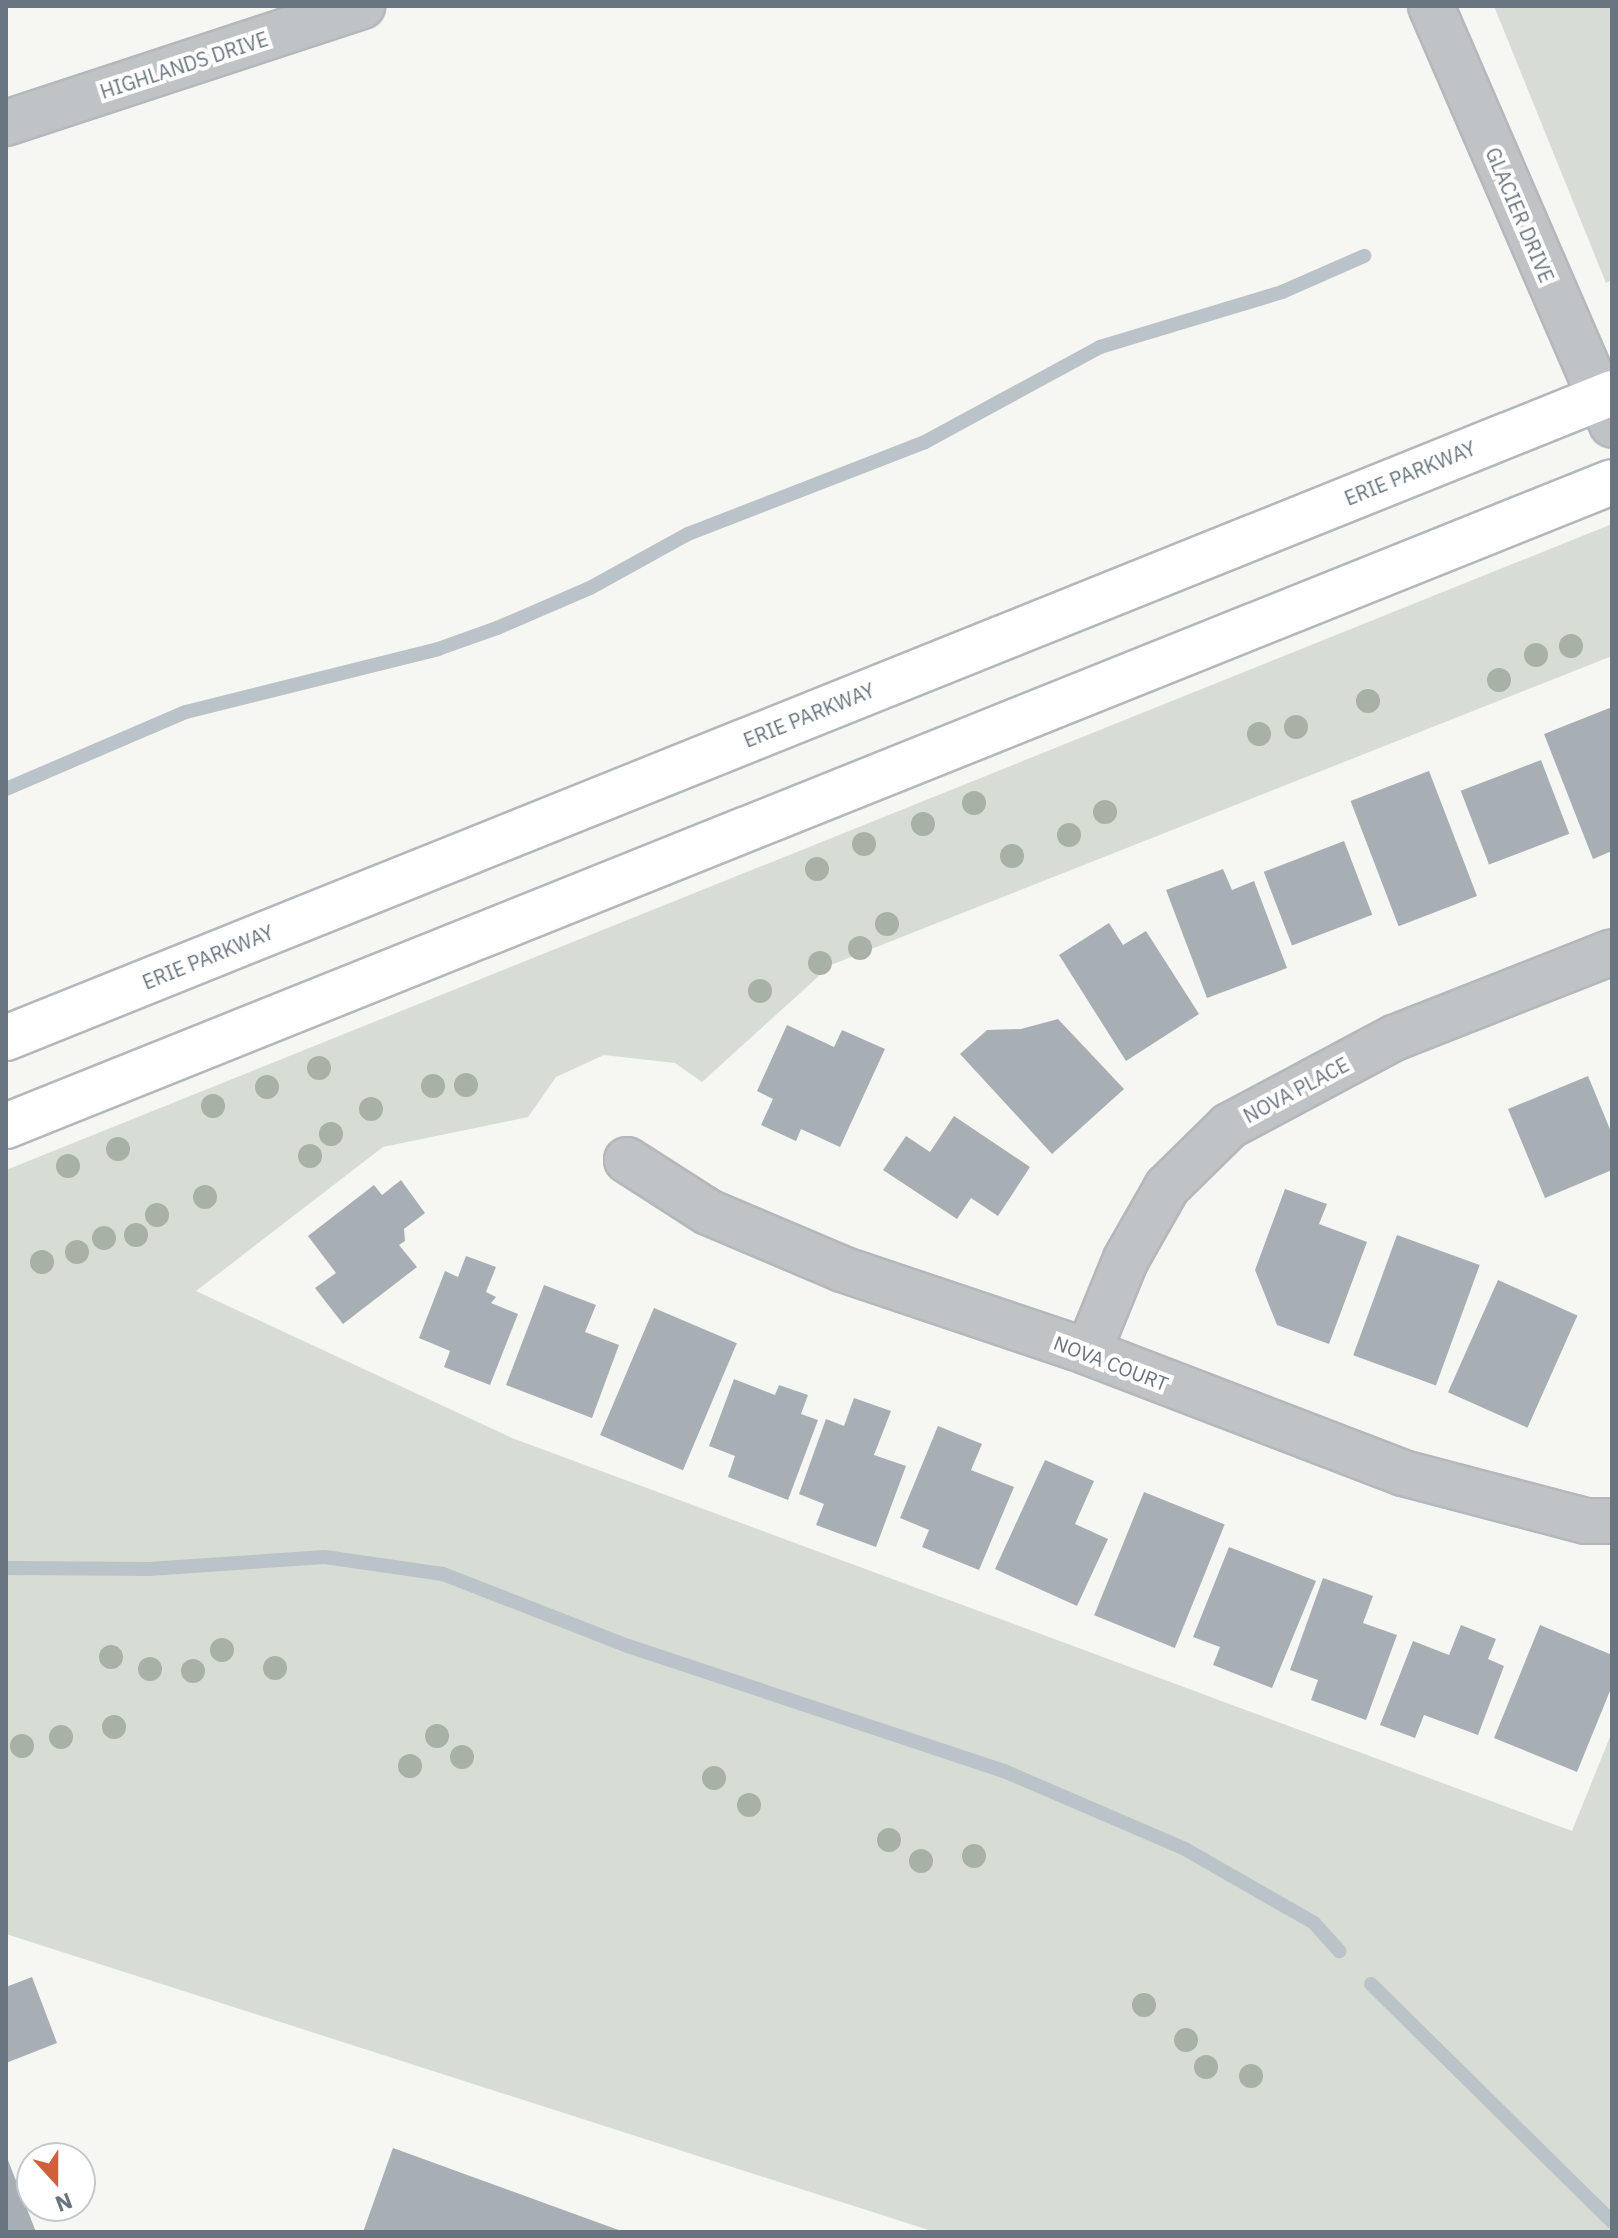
<!DOCTYPE html>
<html>
<head>
<meta charset="utf-8">
<style>
  body { margin:0 }
  #map { position:relative; width:1618px; height:2238px; overflow:hidden; background:#f6f6f3; font-family:"IBM Plex Sans",sans-serif }
  div>[style] { position:absolute }
  .green>* { inset:0; background:#d7dcd4 }
  .stream>* { height:14px; margin:-7px; padding:0 7px; transform-origin:7px; border-radius:7px; background:#bac3c8 }
  .building>* { inset:0; background:#a8afb4; transform-origin:0 0 }
  .roads { filter:drop-shadow(2px 0 #b4b8bc) drop-shadow(-2px 0 #b4b8bc) drop-shadow(0 2px #b4b8bc) drop-shadow(0 -2px #b4b8bc) }
  .minor>* { height:44px; margin:-22px; padding:0 22px; transform-origin:22px; border-radius:22px; background:#bfc3c6 }
  .secondary>* { height:44px; margin:-22px; padding:0 22px; transform-origin:22px; border-radius:22px; background:#fff }
  .trees>* { width:24px; height:24px; margin:-12px; border-radius:50%; background:#a8b1a5 }
  span { translate:-50% -50%; white-space:nowrap; text-align:center; line-height:1.15; -webkit-text-stroke:8px #fff; paint-order:stroke }
  .street-label { font-size:20px; color:#687581 }
  .frame { position:absolute; inset:0; border:8px solid #687581; pointer-events:none }
  .north { position:absolute; left:16px; top:2142px; width:80px; height:80px; box-sizing:border-box; background:#fff; border:2px solid #c3c8cd; border-radius:50%; rotate:159deg; font-size:22px; font-weight:700; line-height:32px; text-align:center; color:#687581 }
  .north::after { content:''; display:block; margin:auto; width:28px; height:36px; background:#d15f38; clip-path:polygon(50% 0,100% 100%,50% 72%,0 100%) }
</style>
</head>
<body>
<div id="map">
  <div class="green">
    <i style="clip-path:polygon(1494px 6px,1612px 6px,1612px 280px,1606px 283px)"></i>
    <i style="clip-path:polygon(1612px 524px,1612px 656px,831px 965px,702px 1082px,675px 1063px,604px 1055px,556px 1077px,528px 1117px,383px 1147px,196px 1291px,512px 1438px,1572px 1831px,1612px 1732px,1612px 2232px,935px 2232px,6px 1934px,6px 1170px)"></i>
  </div>
  <div class="stream">
    <i style="left:6px;top:789px;width:196px;rotate:-23.2deg"></i>
    <i style="left:186px;top:712px;width:260px;rotate:-14deg"></i>
    <i style="left:438px;top:649px;width:63px;rotate:-19.6deg"></i>
    <i style="left:497px;top:628px;width:101px;rotate:-23.3deg"></i>
    <i style="left:590px;top:588px;width:112px;rotate:-28.9deg"></i>
    <i style="left:688px;top:534px;width:254px;rotate:-21.2deg"></i>
    <i style="left:925px;top:442px;width:199px;rotate:-28.5deg"></i>
    <i style="left:1100px;top:347px;width:190px;rotate:-16.8deg"></i>
    <i style="left:1282px;top:292px;width:90px;rotate:-23.7deg"></i>
    <i style="left:6px;top:1568px;width:143px;rotate:0.4deg"></i>
    <i style="left:149px;top:1569px;width:176px;rotate:-3.9deg"></i>
    <i style="left:325px;top:1557px;width:119px;rotate:8.2deg"></i>
    <i style="left:443px;top:1574px;width:199px;rotate:21.3deg"></i>
    <i style="left:628px;top:1646px;width:396px;rotate:18.4deg"></i>
    <i style="left:1004px;top:1771px;width:197px;rotate:23.3deg"></i>
    <i style="left:1185px;top:1849px;width:149px;rotate:29.8deg"></i>
    <i style="left:1314px;top:1923px;width:38px;rotate:48deg"></i>
    <i style="left:1371px;top:1984px;width:339px;rotate:44.6deg"></i>
  </div>
  <div class="building">
    <i style="clip-path:polygon(1612px 707px,1612px 851px,1593px 859px,1544px 734px)"></i>
    <i style="left:1541px;top:760px;width:79px;height:86px;rotate:69deg"></i>
    <i style="left:1429px;top:771px;width:134px;height:84px;rotate:69deg"></i>
    <i style="left:1344px;top:841px;width:79px;height:86px;rotate:69deg"></i>
    <i style="clip-path:polygon(1223px 869px,1232px 890px,1254px 881px,1287px 968px,1207px 998px,1166px 890px)"></i>
    <i style="clip-path:polygon(1109px 923px,1123px 945px,1146px 931px,1199px 1014px,1126px 1061px,1059px 955px)"></i>
    <i style="clip-path:polygon(1058px 1019px,1124px 1089px,1052px 1154px,960px 1054px,987px 1030px,1021px 1029px)"></i>
    <i style="clip-path:polygon(787px 1025px,834px 1047px,842px 1030px,885px 1049px,840px 1147px,801px 1129px,796px 1141px,761px 1125px,773px 1099px,757px 1091px)"></i>
    <i style="clip-path:polygon(1588px 1076px,1612px 1134px,1612px 1170px,1545px 1198px,1508px 1109px)"></i>
    <i style="clip-path:polygon(954px 1116px,1030px 1167px,998px 1216px,971px 1198px,957px 1219px,883px 1170px,906px 1136px,930px 1152px)"></i>
    <i style="clip-path:polygon(401px 1180px,425px 1213px,404px 1229px,405px 1241px,399px 1245px,417px 1267px,343px 1324px,315px 1288px,336px 1273px,308px 1236px,374px 1185px,382px 1195px)"></i>
    <i style="clip-path:polygon(1285px 1189px,1327px 1204px,1319px 1224px,1367px 1242px,1329px 1344px,1277px 1325px,1255px 1270px)"></i>
    <i style="left:1397px;top:1235px;width:88px;height:128px;rotate:20deg"></i>
    <i style="clip-path:polygon(466px 1256px,496px 1267px,486px 1292px,496px 1297px,491px 1303px,518px 1314px,490px 1385px,444px 1367px,450px 1351px,419px 1338px,445px 1271px,458px 1277px)"></i>
    <i style="left:1498px;top:1280px;width:87px;height:123px;rotate:24deg"></i>
    <i style="clip-path:polygon(544px 1285px,596px 1305px,585px 1332px,619px 1345px,592px 1418px,506px 1385px)"></i>
    <i style="left:654px;top:1308px;width:90px;height:138px;rotate:23deg"></i>
    <i style="clip-path:polygon(734px 1379px,775px 1395px,779px 1385px,808px 1395px,801px 1414px,818px 1420px,788px 1500px,728px 1477px,735px 1456px,709px 1446px)"></i>
    <i style="clip-path:polygon(854px 1398px,891px 1411px,874px 1455px,906px 1466px,876px 1547px,816px 1525px,824px 1504px,799px 1494px,826px 1419px,844px 1426px)"></i>
    <i style="clip-path:polygon(938px 1426px,982px 1444px,971px 1470px,1014px 1487px,979px 1570px,922px 1547px,929px 1530px,900px 1518px)"></i>
    <i style="clip-path:polygon(1045px 1460px,1094px 1481px,1075px 1524px,1108px 1539px,1077px 1606px,995px 1569px)"></i>
    <i style="left:1144px;top:1492px;width:87px;height:133px;rotate:22deg"></i>
    <i style="clip-path:polygon(1229px 1547px,1316px 1581px,1272px 1688px,1213px 1665px,1220px 1647px,1193px 1637px)"></i>
    <i style="clip-path:polygon(1323px 1578px,1373px 1596px,1363px 1623px,1397px 1635px,1366px 1720px,1311px 1700px,1318px 1680px,1290px 1670px)"></i>
    <i style="clip-path:polygon(1461px 1625px,1496px 1639px,1488px 1659px,1504px 1666px,1478px 1735px,1424px 1715px,1415px 1738px,1380px 1725px,1413px 1641px,1449px 1655px)"></i>
    <i style="clip-path:polygon(1540px 1625px,1612px 1655px,1612px 1686px,1577px 1772px,1494px 1738px)"></i>
    <i style="clip-path:polygon(32px 1977px,57px 2043px,6px 2063px,6px 1987px)"></i>
    <i style="clip-path:polygon(393px 2148px,624px 2232px,363px 2232px)"></i>
    <i style="clip-path:polygon(6px 2155px,36px 2232px,6px 2232px)"></i>
  </div>
  <div class="roads">
    <div class="minor">
      <i style="left:1431px;top:6px;width:456px;rotate:66.6deg"></i>
      <i style="left:6px;top:123px;width:375px;rotate:-18.2deg"></i>
      <i style="left:627px;top:1160px;width:96px;rotate:32.7deg"></i>
      <i style="left:708px;top:1212px;width:146px;rotate:23deg"></i>
      <i style="left:842px;top:1269px;width:260px;rotate:18.6deg"></i>
      <i style="left:1088px;top:1352px;width:337px;rotate:21deg"></i>
      <i style="left:1403px;top:1473px;width:189px;rotate:14.7deg"></i>
      <i style="left:1586px;top:1521px;width:26px"></i>
      <i style="left:1088px;top:1352px;width:100px;rotate:-67.8deg"></i>
      <i style="left:1126px;top:1259px;width:83px;rotate:-60.3deg"></i>
      <i style="left:1167px;top:1187px;width:87px;rotate:-44.5deg"></i>
      <i style="left:1229px;top:1126px;width:187px;rotate:-28.1deg"></i>
      <i style="left:1394px;top:1038px;width:234px;rotate:-21.5deg"></i>
    </div>
    <div class="secondary">
      <i style="left:6px;top:1038px;width:1731px;rotate:-21.88deg"></i>
      <i style="left:6px;top:1126px;width:1730px;rotate:-21.85deg"></i>
    </div>
  </div>
  <div class="trees">
    <i style="left:1571px;top:646px"></i>
    <i style="left:1536px;top:655px"></i>
    <i style="left:1499px;top:680px"></i>
    <i style="left:1368px;top:701px"></i>
    <i style="left:1296px;top:727px"></i>
    <i style="left:1259px;top:734px"></i>
    <i style="left:974px;top:803px"></i>
    <i style="left:1105px;top:812px"></i>
    <i style="left:923px;top:824px"></i>
    <i style="left:1069px;top:835px"></i>
    <i style="left:864px;top:844px"></i>
    <i style="left:1012px;top:856px"></i>
    <i style="left:817px;top:869px"></i>
    <i style="left:887px;top:924px"></i>
    <i style="left:860px;top:948px"></i>
    <i style="left:820px;top:963px"></i>
    <i style="left:760px;top:991px"></i>
    <i style="left:319px;top:1068px"></i>
    <i style="left:466px;top:1085px"></i>
    <i style="left:433px;top:1086px"></i>
    <i style="left:267px;top:1087px"></i>
    <i style="left:213px;top:1106px"></i>
    <i style="left:371px;top:1109px"></i>
    <i style="left:331px;top:1134px"></i>
    <i style="left:118px;top:1149px"></i>
    <i style="left:310px;top:1156px"></i>
    <i style="left:68px;top:1166px"></i>
    <i style="left:205px;top:1197px"></i>
    <i style="left:157px;top:1215px"></i>
    <i style="left:136px;top:1235px"></i>
    <i style="left:104px;top:1238px"></i>
    <i style="left:77px;top:1252px"></i>
    <i style="left:42px;top:1262px"></i>
    <i style="left:222px;top:1650px"></i>
    <i style="left:111px;top:1657px"></i>
    <i style="left:275px;top:1668px"></i>
    <i style="left:150px;top:1669px"></i>
    <i style="left:193px;top:1671px"></i>
    <i style="left:114px;top:1727px"></i>
    <i style="left:437px;top:1736px"></i>
    <i style="left:61px;top:1737px"></i>
    <i style="left:22px;top:1746px"></i>
    <i style="left:462px;top:1757px"></i>
    <i style="left:410px;top:1766px"></i>
    <i style="left:714px;top:1778px"></i>
    <i style="left:749px;top:1805px"></i>
    <i style="left:889px;top:1840px"></i>
    <i style="left:974px;top:1856px"></i>
    <i style="left:921px;top:1861px"></i>
    <i style="left:1144px;top:2005px"></i>
    <i style="left:1186px;top:2040px"></i>
    <i style="left:1206px;top:2067px"></i>
    <i style="left:1251px;top:2076px"></i>
  </div>
  <div class="street-label">
    <span style="left:184px;top:65px;rotate:-18deg">HIGHLANDS DRIVE</span>
    <span style="left:1520px;top:215px;rotate:67deg">GLACIER DRIVE</span>
    <span style="left:1410px;top:473px;rotate:-22deg">ERIE PARKWAY</span>
    <span style="left:809px;top:715px;rotate:-22deg">ERIE PARKWAY</span>
    <span style="left:208px;top:957px;rotate:-22deg">ERIE PARKWAY</span>
    <span style="left:1296px;top:1090px;rotate:-28deg">NOVA PLACE</span>
    <span style="left:1111px;top:1363px;rotate:21deg">NOVA COURT</span>
  </div>
  <div class="frame"></div>
  <div class="north">N</div>
</div>
</body>
</html>
